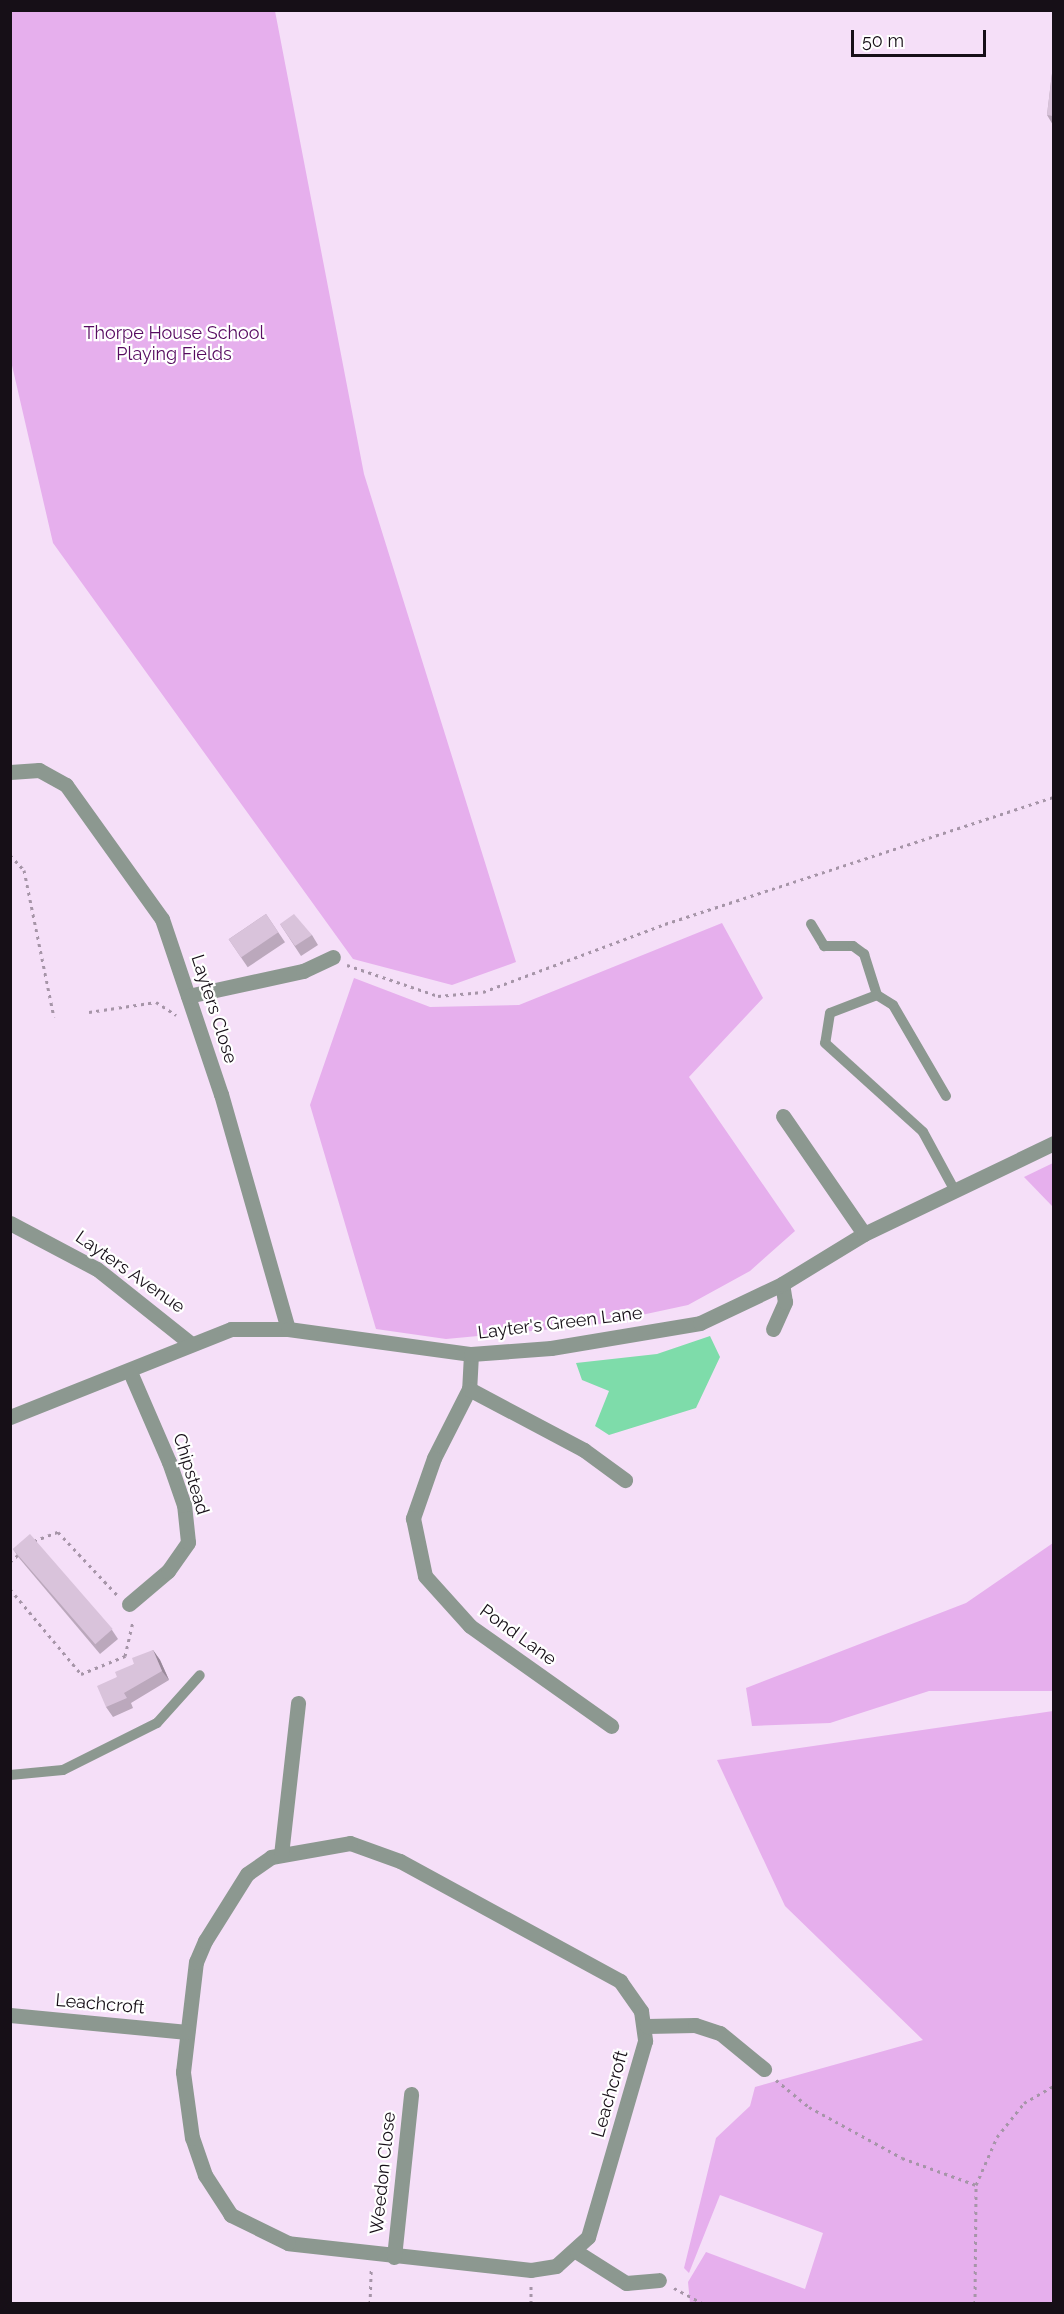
<!DOCTYPE html>
<html>
<head>
<meta charset="utf-8">
<style>
  body { margin:0 }
  #map { position:relative; width:1064px; height:2314px; overflow:hidden; background:#f5dff8; font-family:Raleway,sans-serif }
  div>[style] { position:absolute }
  .green>* { inset:0; background:#e6afed }
  .water>* { inset:0; background:#7edcaa }
  .path>* { height:3px; margin-top:-1.5px; transform-origin:0; background:repeating-linear-gradient(90deg,#a695a8 0 3px,transparent 0 7.5px) }
  .lane>* { height:10px; margin:-5px; padding:0 5px; transform-origin:5px; border-radius:5px; background:#8c9890 }
  .street>* { height:15px; margin:-7.5px; padding:0 7.5px; transform-origin:7.5px; border-radius:7.5px; background:#8c9890 }
  .wall>* { inset:0; background:#bba8bc; transform-origin:0 0 }
  .shaded-wall>* { inset:0; background:#988899 }
  .building>* { inset:0; background:#d9c3db; transform-origin:0 0 }
  span { translate:-50% -50%; white-space:nowrap; text-align:center; line-height:1.15; -webkit-text-stroke:4.5px #fff; paint-order:stroke }
  .park-label { font-size:18px; color:#560b60 }
  .street-label { font-size:18px; color:#160f17 }
  .frame { position:absolute; inset:0; border:12px solid #160f17; pointer-events:none }
  .scale { position:absolute; left:851px; top:30px; width:135px; height:27px; box-sizing:border-box; border:3px solid #160f17; border-top:0; padding-left:8px; font-size:18px; line-height:21px; white-space:nowrap; color:#160f17; -webkit-text-stroke:4px #fff; paint-order:stroke }
</style>
</head>
<body>
<div id="map">
  <div class="green">
    <i style="clip-path:polygon(10px 11px,275px 11px,364px 474px,516px 962px,452px 985px,353px 959px,53px 543px,11px 361px)"></i>
    <i style="clip-path:polygon(722px 923px,763px 998px,689px 1077px,795px 1231px,750px 1271px,688px 1305px,595px 1325px,446px 1339px,376px 1329px,310px 1105px,354px 978px,430px 1007px,519px 1005px)"></i>
    <i style="clip-path:polygon(1053px 1163px,1053px 1207px,1024px 1177px)"></i>
    <i style="clip-path:polygon(1053px 1543px,1053px 1691px,929px 1691px,830px 1723px,752px 1726px,746px 1688px,966px 1603px)"></i>
    <i style="clip-path:polygon(1053px 1711px,1053px 2303px,690px 2303px,688px 2282px,706px 2252px,805px 2289px,823px 2233px,720px 2195px,689px 2273px,684px 2268px,716px 2138px,750px 2106px,755px 2087px,923px 2040px,785px 1906px,717px 1760px)"></i>
  </div>
  <div class="water">
    <i style="clip-path:polygon(710px 1336px,720px 1357px,696px 1408px,609px 1435px,595px 1426px,609px 1391px,582px 1380px,576px 1363px,657px 1354px)"></i>
  </div>
  <div class="path">
    <i style="left:10px;top:855px;width:21px;rotate:47deg"></i>
    <i style="left:24px;top:870px;width:150px;rotate:78.5deg"></i>
    <i style="left:347px;top:965px;width:96px;rotate:18.8deg"></i>
    <i style="left:438px;top:996px;width:45px;rotate:-5.1deg"></i>
    <i style="left:483px;top:992px;width:194px;rotate:-20.5deg"></i>
    <i style="left:665px;top:924px;width:409px;rotate:-18.1deg"></i>
    <i style="left:89px;top:1012px;width:68px;rotate:-8.5deg"></i>
    <i style="left:156px;top:1002px;width:24px;rotate:33deg"></i>
    <i style="left:34px;top:1541px;width:26px;rotate:-21deg"></i>
    <i style="left:58px;top:1532px;width:88px;rotate:46.8deg"></i>
    <i style="left:10px;top:1562px;width:13px;rotate:-42deg"></i>
    <i style="left:10px;top:1589px;width:111px;rotate:50.1deg"></i>
    <i style="left:81px;top:1674px;width:48px;rotate:-22.2deg"></i>
    <i style="left:125px;top:1656px;width:37px;rotate:-77deg"></i>
    <i style="left:776px;top:2080px;width:43px;rotate:39.3deg"></i>
    <i style="left:809px;top:2107px;width:106px;rotate:28.7deg"></i>
    <i style="left:902px;top:2158px;width:79px;rotate:20deg"></i>
    <i style="left:674px;top:2288px;width:34px;rotate:28deg"></i>
    <i style="left:370px;top:2304px;width:35px;rotate:-88deg"></i>
    <i style="left:531px;top:2304px;width:20px;rotate:-90deg"></i>
    <i style="left:975px;top:2304px;width:119px;rotate:-89.5deg"></i>
    <i style="left:976px;top:2185px;width:52px;rotate:-66.4deg"></i>
    <i style="left:997px;top:2137px;width:43px;rotate:-51.5deg"></i>
    <i style="left:1024px;top:2103px;width:34px;rotate:-30deg"></i>
  </div>
  <div class="lane">
    <i style="left:811px;top:924px;width:26px;rotate:59deg"></i>
    <i style="left:824px;top:946px;width:29px"></i>
    <i style="left:853px;top:946px;width:14px;rotate:36deg"></i>
    <i style="left:864px;top:954px;width:43px;rotate:72.4deg"></i>
    <i style="left:946px;top:1096px;width:105px;rotate:-120.2deg"></i>
    <i style="left:893px;top:1005px;width:19px;rotate:-148deg"></i>
    <i style="left:877px;top:995px;width:50px;rotate:159deg"></i>
    <i style="left:830px;top:1013px;width:30px;rotate:99deg"></i>
    <i style="left:825px;top:1043px;width:132px;rotate:42.2deg"></i>
    <i style="left:923px;top:1132px;width:65px;rotate:61.5deg"></i>
    <i style="left:10px;top:1775px;width:53px;rotate:-5.4deg"></i>
    <i style="left:63px;top:1770px;width:105px;rotate:-26.6deg"></i>
    <i style="left:157px;top:1723px;width:64px;rotate:-48.1deg"></i>
  </div>
  <div class="street">
    <i style="left:10px;top:772px;width:29px;rotate:-4deg"></i>
    <i style="left:39px;top:770px;width:31px;rotate:29deg"></i>
    <i style="left:66px;top:785px;width:165px;rotate:54.4deg"></i>
    <i style="left:162px;top:919px;width:185px;rotate:71.4deg"></i>
    <i style="left:221px;top:1094px;width:244px;rotate:74.1deg"></i>
    <i style="left:188px;top:996px;width:118px;rotate:-12.3deg"></i>
    <i style="left:303px;top:971px;width:33px;rotate:-25deg"></i>
    <i style="left:783px;top:1116px;width:143px;rotate:55.5deg"></i>
    <i style="left:10px;top:1223px;width:98px;rotate:27.9deg"></i>
    <i style="left:97px;top:1269px;width:119px;rotate:38.5deg"></i>
    <i style="left:773px;top:1329px;width:30px;rotate:-66deg"></i>
    <i style="left:785px;top:1302px;width:18px;rotate:-99deg"></i>
    <i style="left:471px;top:1354px;width:35px;rotate:93deg"></i>
    <i style="left:469px;top:1389px;width:77px;rotate:116.9deg"></i>
    <i style="left:434px;top:1458px;width:64px;rotate:109.3deg"></i>
    <i style="left:413px;top:1518px;width:59px;rotate:78.3deg"></i>
    <i style="left:425px;top:1576px;width:67px;rotate:48deg"></i>
    <i style="left:470px;top:1626px;width:173px;rotate:35.3deg"></i>
    <i style="left:469px;top:1389px;width:130px;rotate:27.9deg"></i>
    <i style="left:584px;top:1450px;width:51px;rotate:36.2deg"></i>
    <i style="left:10px;top:1417px;width:238px;rotate:-21.7deg"></i>
    <i style="left:231px;top:1329px;width:57px"></i>
    <i style="left:288px;top:1329px;width:185px;rotate:7.8deg"></i>
    <i style="left:471px;top:1354px;width:80px;rotate:-4.3deg"></i>
    <i style="left:551px;top:1348px;width:151px;rotate:-9.5deg"></i>
    <i style="left:700px;top:1323px;width:91px;rotate:-25.4deg"></i>
    <i style="left:782px;top:1284px;width:96px;rotate:-31.4deg"></i>
    <i style="left:864px;top:1234px;width:211px;rotate:-25.6deg"></i>
    <i style="left:129px;top:1604px;width:51px;rotate:-40.2deg"></i>
    <i style="left:168px;top:1571px;width:35px;rotate:-55deg"></i>
    <i style="left:188px;top:1542px;width:37px;rotate:-96deg"></i>
    <i style="left:184px;top:1505px;width:46px;rotate:-109.2deg"></i>
    <i style="left:169px;top:1462px;width:98px;rotate:-113.4deg"></i>
    <i style="left:350px;top:1843px;width:53px;rotate:19.8deg"></i>
    <i style="left:400px;top:1861px;width:251px;rotate:28.6deg"></i>
    <i style="left:620px;top:1981px;width:37px;rotate:55deg"></i>
    <i style="left:641px;top:2011px;width:30px;rotate:82deg"></i>
    <i style="left:645px;top:2041px;width:204px;rotate:106.2deg"></i>
    <i style="left:588px;top:2237px;width:43px;rotate:137.8deg"></i>
    <i style="left:556px;top:2266px;width:25px;rotate:171deg"></i>
    <i style="left:531px;top:2270px;width:244px;rotate:-173.7deg"></i>
    <i style="left:288px;top:2243px;width:64px;rotate:-153.8deg"></i>
    <i style="left:231px;top:2215px;width:48px;rotate:-123deg"></i>
    <i style="left:205px;top:2175px;width:39px;rotate:-109deg"></i>
    <i style="left:192px;top:2138px;width:67px;rotate:-97.8deg"></i>
    <i style="left:183px;top:2072px;width:111px;rotate:-83.3deg"></i>
    <i style="left:196px;top:1962px;width:23px;rotate:-67deg"></i>
    <i style="left:205px;top:1941px;width:79px;rotate:-57.9deg"></i>
    <i style="left:247px;top:1874px;width:29px;rotate:-35deg"></i>
    <i style="left:271px;top:1857px;width:80px;rotate:-10deg"></i>
    <i style="left:281px;top:1855px;width:153px;rotate:-83.6deg"></i>
    <i style="left:10px;top:2015px;width:178px;rotate:5.5deg"></i>
    <i style="left:647px;top:2026px;width:48px;rotate:-1.2deg"></i>
    <i style="left:695px;top:2025px;width:26px;rotate:18deg"></i>
    <i style="left:720px;top:2033px;width:57px;rotate:39.3deg"></i>
    <i style="left:577px;top:2252px;width:58px;rotate:32.3deg"></i>
    <i style="left:626px;top:2283px;width:33px;rotate:-5deg"></i>
    <i style="left:394px;top:2257px;width:164px;rotate:-84deg"></i>
  </div>
  <div class="wall">
    <i style="clip-path:polygon(1053px 65px,1053px 125px,1047px 115px)"></i>
    <i style="left:266px;top:914px;width:34px;height:45px;rotate:56deg"></i>
    <i style="clip-path:polygon(280px 924px,312px 935px,318px 945px,301px 956px)"></i>
    <i style="clip-path:polygon(13px 1549px,112px 1630px,118px 1639px,100px 1654px,19px 1558px)"></i>
    <i style="clip-path:polygon(153px 1650px,160px 1660px,169px 1680px,131px 1703px,133px 1708px,113px 1717px,106px 1707px,117px 1677px)"></i>
  </div>
  <div class="shaded-wall">
    <i style="clip-path:polygon(153px 1650px,160px 1660px,169px 1680px,162px 1671px)"></i>
  </div>
  <div class="building">
    <i style="clip-path:polygon(1053px 65px,1053px 116px,1047px 115px)"></i>
    <i style="left:266px;top:914px;width:22px;height:45px;rotate:56deg"></i>
    <i style="clip-path:polygon(294px 914px,312px 935px,295px 946px,280px 924px)"></i>
    <i style="left:30px;top:1534px;width:126px;height:23px;rotate:49deg"></i>
    <i style="clip-path:polygon(153px 1650px,162px 1671px,124px 1693px,127px 1698px,106px 1707px,97px 1686px,117px 1677px,115px 1672px,134px 1664px,132px 1658px)"></i>
  </div>
  <div class="park-label">
    <span style="left:174px;top:344px">Thorpe House School<br>Playing Fields</span>
  </div>
  <div class="street-label">
    <span style="left:214px;top:1009px;rotate:72deg">Layters Close</span>
    <span style="left:130px;top:1272px;rotate:35deg">Layters Avenue</span>
    <span style="left:560px;top:1323px;rotate:-7deg">Layter's Green Lane</span>
    <span style="left:191px;top:1474px;rotate:73deg">Chipstead</span>
    <span style="left:518px;top:1635px;rotate:36deg">Pond Lane</span>
    <span style="left:100px;top:2004px;rotate:5deg">Leachcroft</span>
    <span style="left:610px;top:2094px;rotate:-74deg">Leachcroft</span>
    <span style="left:383px;top:2173px;rotate:-84deg">Weedon Close</span>
  </div>
  <div class="frame"></div>
  <div class="scale">50 m</div>
</div>
</body>
</html>
